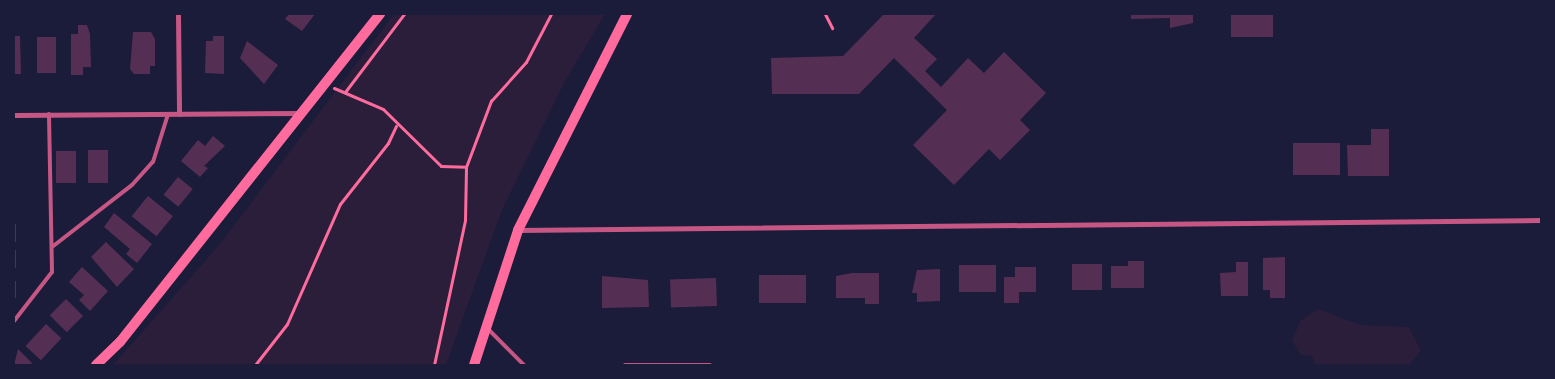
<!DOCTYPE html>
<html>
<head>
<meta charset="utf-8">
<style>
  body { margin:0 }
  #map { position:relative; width:1555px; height:379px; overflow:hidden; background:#1b1b3a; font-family:"PT Sans",sans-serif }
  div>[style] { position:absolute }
  .green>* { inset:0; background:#2a1e3b }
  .building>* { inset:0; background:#542f53; transform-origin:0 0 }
  .path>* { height:3px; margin:-1.5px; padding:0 1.5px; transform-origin:1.5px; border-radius:1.5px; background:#ff6b9d }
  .service>* { height:4px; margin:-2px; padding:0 2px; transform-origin:2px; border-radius:2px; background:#c65784 }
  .minor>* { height:5px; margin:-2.5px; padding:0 2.5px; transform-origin:2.5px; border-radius:2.5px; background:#c65784 }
  .secondary>* { height:10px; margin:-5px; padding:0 5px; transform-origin:5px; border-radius:5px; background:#ff6b9d }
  span { translate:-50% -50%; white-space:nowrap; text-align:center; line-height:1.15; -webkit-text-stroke:5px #1b1b3a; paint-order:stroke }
  .frame { position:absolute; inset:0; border:15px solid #1b1b3a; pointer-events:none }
</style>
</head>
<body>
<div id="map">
  <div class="green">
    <i style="clip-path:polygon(394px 14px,605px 14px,564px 83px,502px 210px,446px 365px,113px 365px,220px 244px)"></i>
    <i style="clip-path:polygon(1318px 309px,1361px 325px,1409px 327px,1421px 351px,1409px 365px,1315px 365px,1312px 356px,1301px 355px,1292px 341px,1300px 321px)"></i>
  </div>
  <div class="building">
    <i style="clip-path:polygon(289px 14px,315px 14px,302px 31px,285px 19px)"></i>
    <i style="clip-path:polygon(884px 14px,936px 14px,914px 38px,937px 59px,925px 71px,941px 87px,968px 58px,984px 73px,1004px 52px,1046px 93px,1020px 120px,1030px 130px,1000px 160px,989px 149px,954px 185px,913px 145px,947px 110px,894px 58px,859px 94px,772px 94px,771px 58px,843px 56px)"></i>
    <i style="clip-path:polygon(1131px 14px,1193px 14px,1193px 23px,1170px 28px,1170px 18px,1131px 19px)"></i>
    <i style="left:1231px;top:14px;width:42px;height:23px"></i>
    <i style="clip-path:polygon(78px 25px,87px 25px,90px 34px,91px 67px,83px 67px,83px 75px,71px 75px,71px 34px,78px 34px)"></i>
    <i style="clip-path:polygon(133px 32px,151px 32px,155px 39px,155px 66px,150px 66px,150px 74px,134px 74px,130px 69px)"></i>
    <i style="clip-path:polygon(14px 36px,20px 36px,21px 74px,14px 74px)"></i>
    <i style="clip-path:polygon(213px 36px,224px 36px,224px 74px,205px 73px,206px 41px,213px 41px)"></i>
    <i style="left:56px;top:37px;width:36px;height:19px;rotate:90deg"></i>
    <i style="clip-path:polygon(247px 41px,278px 65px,264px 84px,240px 58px)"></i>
    <i style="clip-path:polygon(1371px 129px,1389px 129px,1389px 176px,1348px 176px,1347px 145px,1371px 145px)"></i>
    <i style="clip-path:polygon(213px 136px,225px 146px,204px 166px,208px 168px,200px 177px,181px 161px,198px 140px,205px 146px)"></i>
    <i style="left:1293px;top:143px;width:47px;height:32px"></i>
    <i style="left:88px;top:150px;width:20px;height:33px"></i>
    <i style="left:56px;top:151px;width:20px;height:32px"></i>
    <i style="left:178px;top:177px;width:19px;height:23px;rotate:39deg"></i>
    <i style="left:148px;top:196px;width:32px;height:26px;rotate:39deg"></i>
    <i style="clip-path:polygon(114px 213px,152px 244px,137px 263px,126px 254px,130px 249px,104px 227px)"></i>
    <i style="left:14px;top:224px;width:2px;height:18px"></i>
    <i style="clip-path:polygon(106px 242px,134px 269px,117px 287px,91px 257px)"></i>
    <i style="left:14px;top:250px;width:2px;height:18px"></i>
    <i style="clip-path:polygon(1285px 257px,1285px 298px,1270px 298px,1270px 290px,1263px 290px,1263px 258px)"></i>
    <i style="clip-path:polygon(1128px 261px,1144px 261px,1144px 288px,1111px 288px,1111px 266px,1128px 266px)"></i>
    <i style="clip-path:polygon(1236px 262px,1248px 262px,1248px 296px,1221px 296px,1220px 273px,1236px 272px)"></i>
    <i style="left:1072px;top:264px;width:30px;height:26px"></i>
    <i style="left:959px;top:265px;width:37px;height:27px"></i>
    <i style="clip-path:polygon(82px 267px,108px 291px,90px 311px,79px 300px,84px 295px,69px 282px)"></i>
    <i style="clip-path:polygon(1015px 267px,1036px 267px,1036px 292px,1019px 292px,1019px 303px,1004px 303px,1004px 277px,1015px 277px)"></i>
    <i style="clip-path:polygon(940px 269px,940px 301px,917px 302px,917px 293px,912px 293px,917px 270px)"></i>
    <i style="clip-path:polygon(852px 273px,879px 273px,879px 304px,865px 304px,865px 298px,836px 298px,836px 276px)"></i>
    <i style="left:759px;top:275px;width:47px;height:28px"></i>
    <i style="clip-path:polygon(602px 276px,648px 280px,649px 307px,602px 308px)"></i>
    <i style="left:716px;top:278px;width:28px;height:46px;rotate:88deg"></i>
    <i style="left:14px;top:281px;width:2px;height:17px"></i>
    <i style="left:66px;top:299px;width:24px;height:23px;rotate:45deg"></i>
    <i style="left:46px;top:324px;width:21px;height:30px;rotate:43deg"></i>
    <i style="clip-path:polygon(18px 349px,32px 363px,30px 365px,14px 365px)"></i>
  </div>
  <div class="path">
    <i style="left:825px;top:14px;width:16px;rotate:63deg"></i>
    <i style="left:334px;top:88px;width:53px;rotate:23.2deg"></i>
    <i style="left:383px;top:109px;width:81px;rotate:44.5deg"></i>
    <i style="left:441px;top:166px;width:25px;rotate:2deg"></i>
    <i style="left:466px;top:167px;width:71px;rotate:-69.3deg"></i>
    <i style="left:491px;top:101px;width:52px;rotate:-48.1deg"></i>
    <i style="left:526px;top:62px;width:54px;rotate:-62.5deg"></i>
    <i style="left:345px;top:92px;width:98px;rotate:-52.9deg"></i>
    <i style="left:255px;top:365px;width:52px;rotate:-52deg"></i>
    <i style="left:287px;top:324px;width:131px;rotate:-66.2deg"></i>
    <i style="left:340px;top:204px;width:78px;rotate:-51.8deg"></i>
    <i style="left:388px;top:143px;width:19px;rotate:-65deg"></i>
    <i style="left:434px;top:365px;width:148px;rotate:-77.9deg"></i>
    <i style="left:465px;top:220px;width:53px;rotate:-88.9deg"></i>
  </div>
  <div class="service">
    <i style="left:52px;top:247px;width:101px;rotate:-37.8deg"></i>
    <i style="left:132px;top:185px;width:31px;rotate:-48deg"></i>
    <i style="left:153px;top:162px;width:50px;rotate:-72.6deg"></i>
    <i style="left:14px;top:321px;width:62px;rotate:-52.2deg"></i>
    <i style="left:52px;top:272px;width:158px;rotate:-91.1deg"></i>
    <i style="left:488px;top:329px;width:51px;rotate:45deg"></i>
    <i style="left:625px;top:365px;width:85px"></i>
  </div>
  <div class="minor">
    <i style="left:178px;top:14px;width:100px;rotate:89.4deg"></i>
    <i style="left:14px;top:115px;width:286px;rotate:-0.4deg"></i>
    <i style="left:518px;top:230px;width:1023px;rotate:-0.56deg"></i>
  </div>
  <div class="secondary">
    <i style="left:96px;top:365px;width:33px;rotate:-44deg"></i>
    <i style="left:120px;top:342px;width:419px;rotate:-51.6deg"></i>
    <i style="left:474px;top:365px;width:142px;rotate:-71.9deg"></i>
    <i style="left:518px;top:230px;width:242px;rotate:-63.2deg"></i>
  </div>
  <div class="frame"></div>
</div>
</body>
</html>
